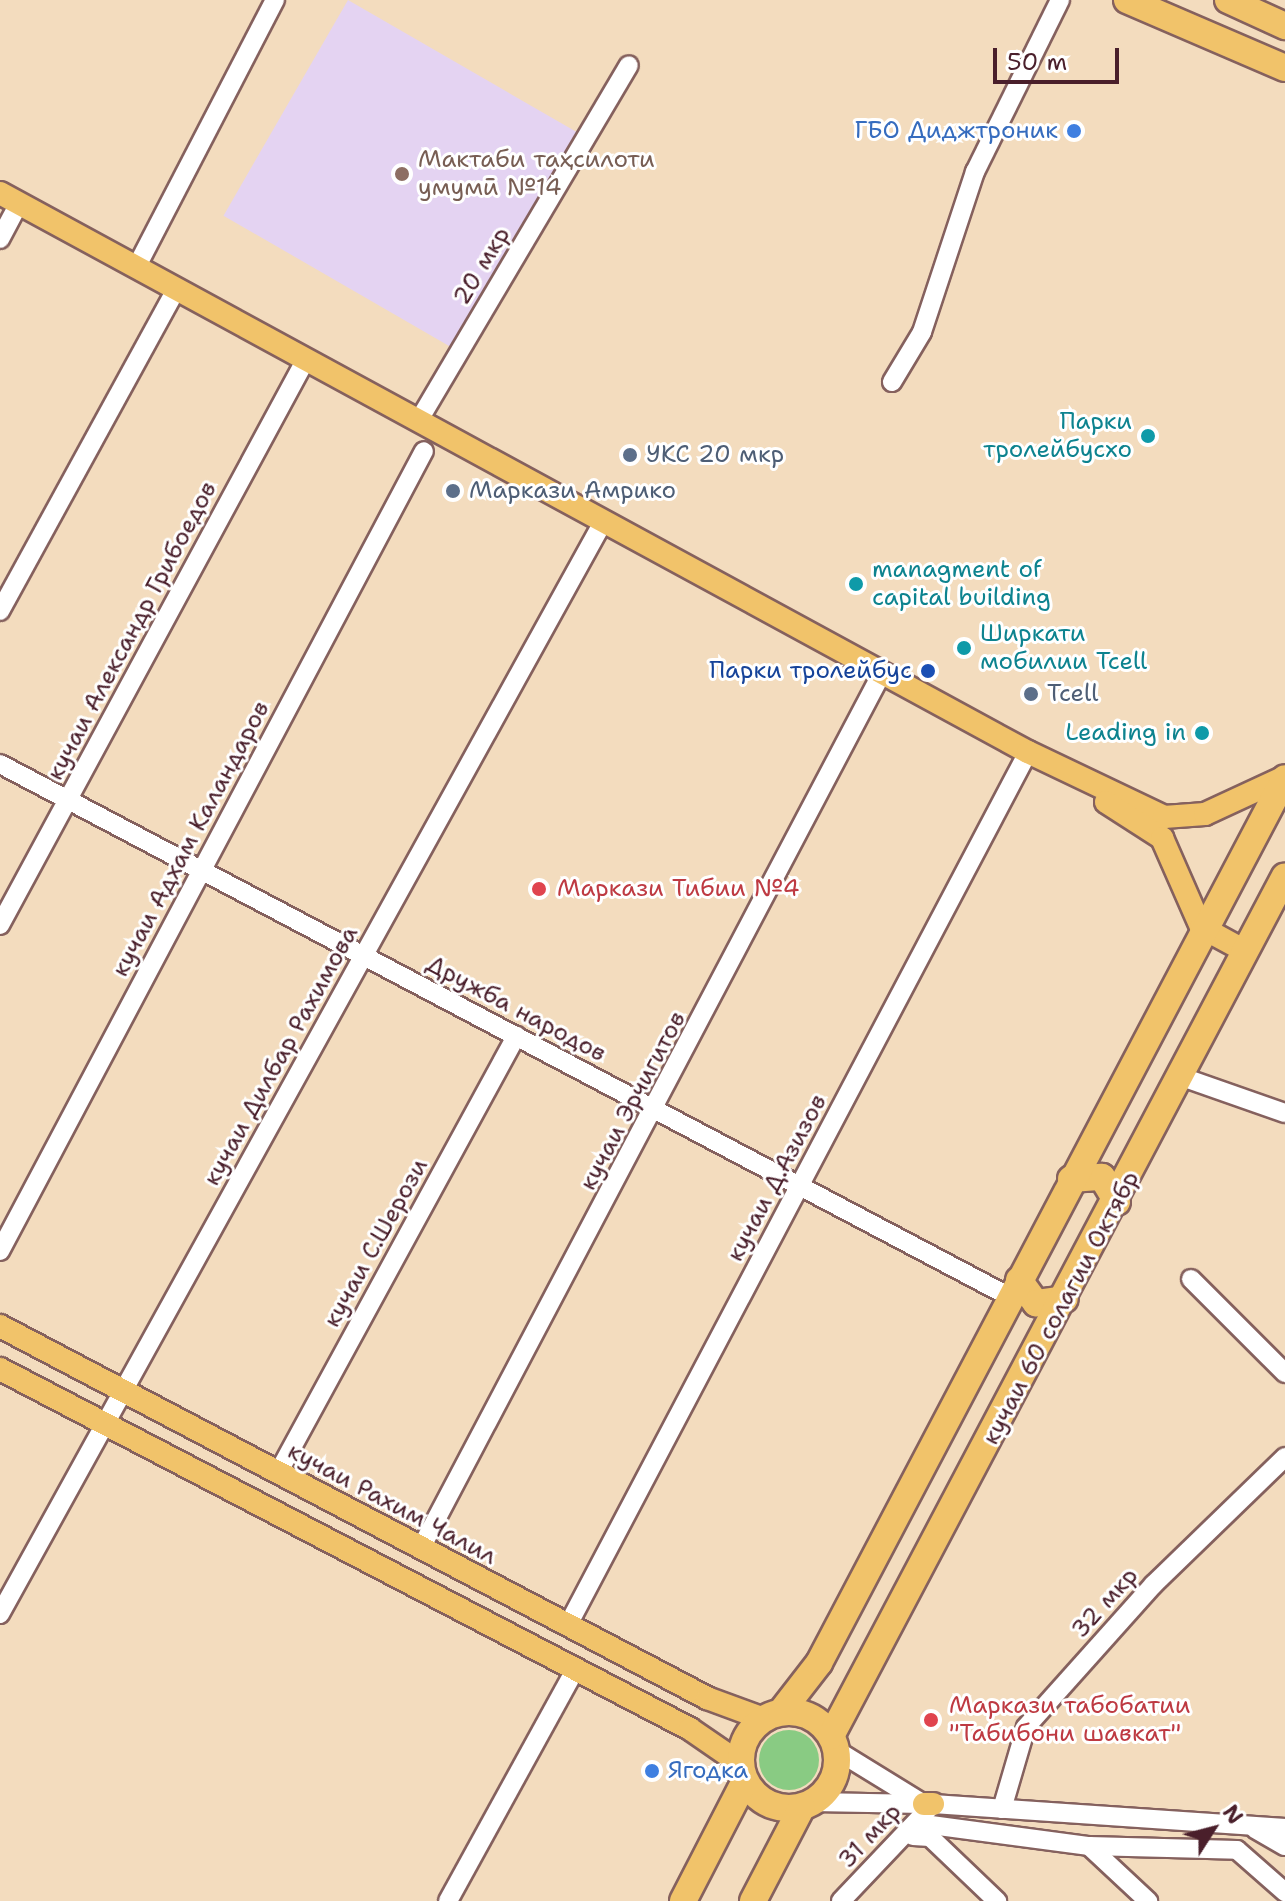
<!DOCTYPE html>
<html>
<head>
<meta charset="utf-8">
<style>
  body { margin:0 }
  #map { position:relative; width:1285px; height:1901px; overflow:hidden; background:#f3dcbe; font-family:"Shantell Sans",sans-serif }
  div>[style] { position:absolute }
  .built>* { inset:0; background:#e4d3f2; transform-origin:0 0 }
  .green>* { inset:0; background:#89cb83 }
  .round { border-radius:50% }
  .roads { filter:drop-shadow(2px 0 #85615e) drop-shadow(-2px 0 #85615e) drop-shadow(0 2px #85615e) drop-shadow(0 -2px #85615e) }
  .minor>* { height:18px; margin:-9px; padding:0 9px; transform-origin:9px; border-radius:9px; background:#fff }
  .major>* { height:22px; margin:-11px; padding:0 11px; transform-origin:11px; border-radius:11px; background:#f1c36a }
  .highway>* { height:26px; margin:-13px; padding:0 13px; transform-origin:13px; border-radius:13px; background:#f1c36a }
  .highway>.ring { margin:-13px; padding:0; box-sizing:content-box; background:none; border:26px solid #f1c36a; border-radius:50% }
  .dots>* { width:22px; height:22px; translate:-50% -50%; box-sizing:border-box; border:4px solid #fff; border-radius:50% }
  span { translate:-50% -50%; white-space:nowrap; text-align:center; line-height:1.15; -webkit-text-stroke:6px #fff; paint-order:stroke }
  .shop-label { font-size:24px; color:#366cbe }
  .right { translate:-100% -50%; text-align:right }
  .left { translate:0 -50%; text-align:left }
  .education-label { font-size:24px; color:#785e54 }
  .street-label { font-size:24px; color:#4a1f2b }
  .culture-label { font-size:24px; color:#0d838f }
  .service-label { font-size:24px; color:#4e5e75 }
  .transit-label { font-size:24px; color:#164399 }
  .health-label { font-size:24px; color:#be3a42 }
  .north { position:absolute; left:1173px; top:1789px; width:80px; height:80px; -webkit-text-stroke:6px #fff; paint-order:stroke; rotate:54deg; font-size:22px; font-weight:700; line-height:32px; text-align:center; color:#4a1f2b }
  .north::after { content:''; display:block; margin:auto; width:28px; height:36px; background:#4a1f2b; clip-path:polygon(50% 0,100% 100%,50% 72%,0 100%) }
  .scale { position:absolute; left:993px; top:48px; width:126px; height:36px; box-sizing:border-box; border:4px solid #4a1f2b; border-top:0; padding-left:10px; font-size:24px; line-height:28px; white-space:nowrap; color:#4a1f2b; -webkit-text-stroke:6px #fff; paint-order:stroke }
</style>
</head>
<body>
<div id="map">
  <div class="built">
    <i style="left:348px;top:0;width:266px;height:249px;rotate:30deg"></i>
  </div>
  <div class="green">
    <i class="round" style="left:759px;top:1730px;width:60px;height:60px"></i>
  </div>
  <div class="roads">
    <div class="minor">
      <i style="left:0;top:239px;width:40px;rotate:-62deg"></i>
      <i style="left:137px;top:266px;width:300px;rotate:-62.6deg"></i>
      <i style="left:892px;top:382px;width:58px;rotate:-59deg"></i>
      <i style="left:922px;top:332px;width:169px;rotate:-71.7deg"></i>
      <i style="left:975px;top:172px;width:192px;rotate:-63.7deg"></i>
      <i style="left:419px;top:420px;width:412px;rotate:-59.4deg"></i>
      <i style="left:0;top:611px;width:368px;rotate:-61.3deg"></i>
      <i style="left:0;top:764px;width:1142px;rotate:27.82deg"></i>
      <i style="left:0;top:925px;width:643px;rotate:-61.6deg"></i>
      <i style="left:1182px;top:1077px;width:109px;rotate:19.3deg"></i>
      <i style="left:0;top:1251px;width:905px;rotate:-62.08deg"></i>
      <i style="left:1191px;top:1279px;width:133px;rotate:45deg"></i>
      <i style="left:278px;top:1473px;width:498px;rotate:-61.4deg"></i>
      <i style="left:421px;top:1548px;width:989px;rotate:-62.22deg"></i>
      <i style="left:0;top:1614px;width:1247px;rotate:-61.09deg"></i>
      <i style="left:568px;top:1625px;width:987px;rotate:-62.21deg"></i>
      <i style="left:836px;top:1750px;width:101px;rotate:31.6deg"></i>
      <i style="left:813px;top:1802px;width:111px;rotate:1deg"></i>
      <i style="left:1002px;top:1809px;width:85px;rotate:-73.7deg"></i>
      <i style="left:1026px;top:1727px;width:191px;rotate:-48.2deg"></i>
      <i style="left:1153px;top:1585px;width:184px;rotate:-44.1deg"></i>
      <i style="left:916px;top:1823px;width:175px;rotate:7.6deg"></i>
      <i style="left:1089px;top:1846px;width:148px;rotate:1.5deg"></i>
      <i style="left:1237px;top:1850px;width:64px;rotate:41.2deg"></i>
      <i style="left:1255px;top:1829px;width:34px;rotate:30deg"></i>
      <i style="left:913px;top:1836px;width:17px;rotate:3deg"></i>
      <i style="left:930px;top:1837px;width:93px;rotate:43.7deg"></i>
      <i style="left:1089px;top:1846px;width:81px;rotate:43deg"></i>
      <i style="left:448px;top:1901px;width:264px;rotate:-61.2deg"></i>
      <i style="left:841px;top:1901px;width:134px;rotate:-46.5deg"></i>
      <i style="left:933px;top:1804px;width:353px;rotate:3.9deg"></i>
    </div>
    <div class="major">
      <i style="left:0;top:193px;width:1170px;rotate:28.54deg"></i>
      <i style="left:1028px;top:752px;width:151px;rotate:25.5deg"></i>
      <i style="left:1164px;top:817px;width:41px;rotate:-4.2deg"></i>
      <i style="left:1205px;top:814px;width:88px;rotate:-24.8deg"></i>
      <i style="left:1106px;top:802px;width:67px;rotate:32.7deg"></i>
      <i style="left:1162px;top:838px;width:97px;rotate:66.3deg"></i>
      <i style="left:1201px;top:927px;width:50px;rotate:28.6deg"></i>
      <i style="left:0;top:1326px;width:799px;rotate:27.75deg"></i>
      <i style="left:707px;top:1698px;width:61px;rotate:20.2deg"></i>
      <i style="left:0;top:1369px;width:778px;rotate:27.55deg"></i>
      <i style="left:690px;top:1729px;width:62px;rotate:34.5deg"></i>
      <i style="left:924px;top:1804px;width:9px"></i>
    </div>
    <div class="highway">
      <i style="left:1127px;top:0;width:172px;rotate:23.3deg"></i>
      <i style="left:1228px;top:0;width:63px;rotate:24.5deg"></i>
      <i style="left:1071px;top:1179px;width:31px;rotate:-4deg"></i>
      <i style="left:1102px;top:1177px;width:29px;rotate:59deg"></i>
      <i style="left:1019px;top:1280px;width:29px;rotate:54deg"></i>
      <i style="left:1036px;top:1303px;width:29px;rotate:-8deg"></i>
      <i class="ring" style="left:741px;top:1712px;width:70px;height:70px"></i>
      <i style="left:781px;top:1712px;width:62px;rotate:-52.2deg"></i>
      <i style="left:819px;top:1663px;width:1000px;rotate:-62.23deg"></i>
      <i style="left:831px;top:1736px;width:972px;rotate:-62.17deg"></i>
      <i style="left:683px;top:1901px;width:135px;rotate:-62.7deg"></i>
      <i style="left:753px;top:1901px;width:106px;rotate:-62.5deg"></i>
    </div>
  </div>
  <div class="dots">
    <i style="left:1074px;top:131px;background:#3f7fe0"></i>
    <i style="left:402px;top:174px;background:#8d6e63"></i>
    <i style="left:1148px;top:436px;background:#0f9aa8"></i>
    <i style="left:630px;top:455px;background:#5c6f8a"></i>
    <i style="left:453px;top:491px;background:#5c6f8a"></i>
    <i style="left:856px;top:584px;background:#0f9aa8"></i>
    <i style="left:964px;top:648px;background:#0f9aa8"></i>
    <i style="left:928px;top:671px;background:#1a4fb4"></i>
    <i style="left:1031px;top:694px;background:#5c6f8a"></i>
    <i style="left:1202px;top:733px;background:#0f9aa8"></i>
    <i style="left:539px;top:889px;background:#e0444e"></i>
    <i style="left:931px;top:1720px;background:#e0444e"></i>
    <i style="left:652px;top:1771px;background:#3f7fe0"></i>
  </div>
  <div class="shop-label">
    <span class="right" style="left:1058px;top:131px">ГБО Диджтроник</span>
    <span class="left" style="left:668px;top:1771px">Ягодка</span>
  </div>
  <div class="education-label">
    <span class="left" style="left:418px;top:174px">Мактаби таҳсилоти<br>умумӣ №14</span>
  </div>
  <div class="street-label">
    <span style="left:482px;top:266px;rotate:-59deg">20 мкр</span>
    <span style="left:132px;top:631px;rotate:-62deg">кучаи Александр Грибоедов</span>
    <span style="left:191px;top:839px;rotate:-62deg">кучаи Адхам Каландаров</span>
    <span style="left:516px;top:1009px;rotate:28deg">Дружба народов</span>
    <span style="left:281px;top:1056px;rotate:-61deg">кучаи Дилбар Рахимова</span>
    <span style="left:633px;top:1101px;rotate:-62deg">кучаи Эрчигитов</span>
    <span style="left:777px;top:1178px;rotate:-62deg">кучаи Д.Азизов</span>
    <span style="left:376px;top:1243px;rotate:-61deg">кучаи С.Шерози</span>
    <span style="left:1061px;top:1308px;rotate:-62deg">кучаи 60 солагии Октябр</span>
    <span style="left:392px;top:1504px;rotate:28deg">кучаи Рахим Чалил</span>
    <span style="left:1105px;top:1603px;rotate:-48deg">32 мкр</span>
    <span style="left:870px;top:1836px;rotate:-47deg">31 мкр</span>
  </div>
  <div class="culture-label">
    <span class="right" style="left:1132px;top:436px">Парки<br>тролейбусхо</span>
    <span class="left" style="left:872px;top:584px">managment of<br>capital building</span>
    <span class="left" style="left:980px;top:648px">Ширкати<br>мобилии Tcell</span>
    <span class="right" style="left:1186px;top:733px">Leading in</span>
  </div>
  <div class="service-label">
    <span class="left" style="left:646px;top:455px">УКС 20 мкр</span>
    <span class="left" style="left:469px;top:491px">Маркази Амрико</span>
    <span class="left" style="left:1047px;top:694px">Tcell</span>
  </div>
  <div class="transit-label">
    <span class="right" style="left:912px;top:671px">Парки тролейбус</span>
  </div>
  <div class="health-label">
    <span class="left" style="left:557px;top:889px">Маркази Тибии №4</span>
    <span class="left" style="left:949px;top:1720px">Маркази табобатии<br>"Табибони шавкат"</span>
  </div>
  <div class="north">N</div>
  <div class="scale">50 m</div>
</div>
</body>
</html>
